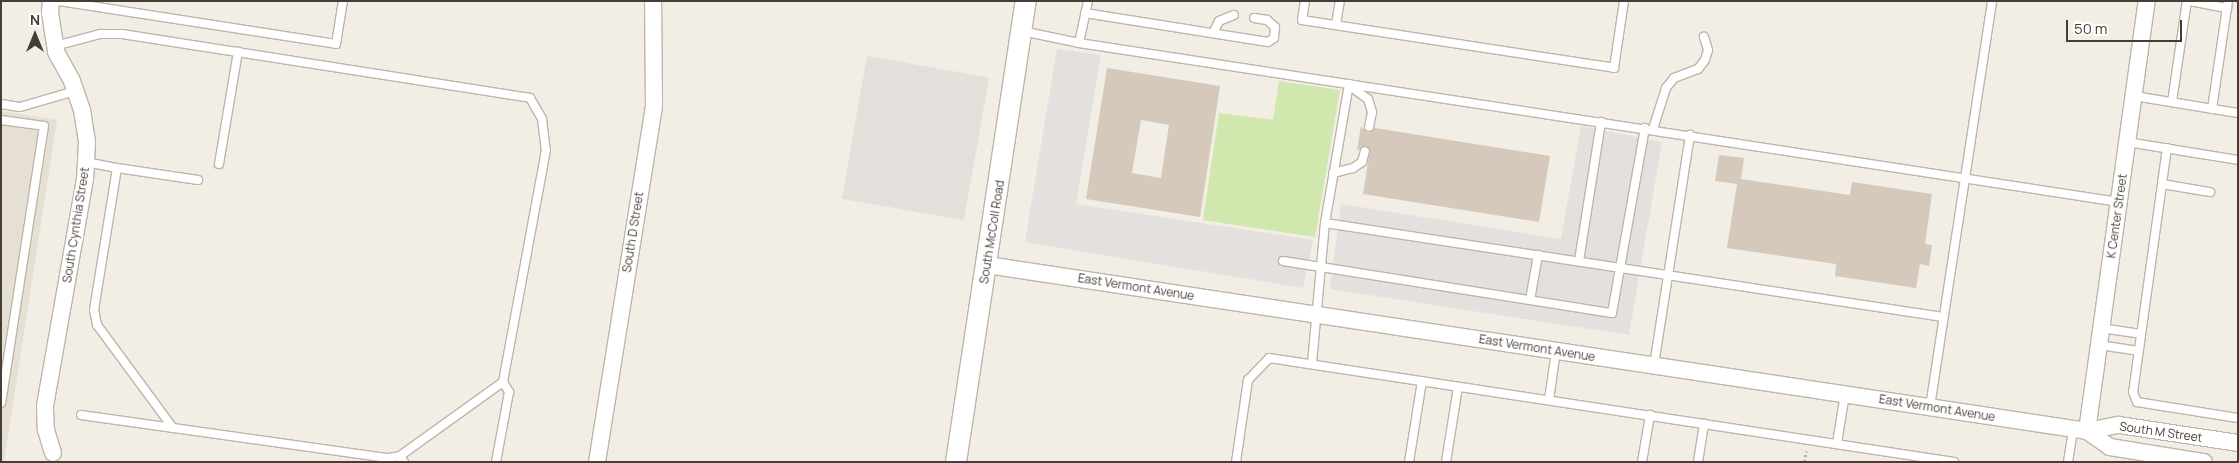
<!DOCTYPE html>
<html>
<head>
<meta charset="utf-8">
<style>
  body { margin:0 }
  #map { position:relative; width:2239px; height:463px; overflow:hidden; background:#f2eee5; font-family:Manrope,sans-serif }
  div>[style] { position:absolute }
  .residential>* { inset:0; background:#e6dfd3 }
  .industrial>* { inset:0; background:#e4dfda; transform-origin:0 0 }
  .green>* { inset:0; background:#d0e7ae }
  .parking>* { inset:0; background:#e3e0dd }
  .building>* { inset:0; background:#d4c9ba }
  .path>* { height:2.5px; margin-top:-1.25px; transform-origin:0; background:repeating-linear-gradient(90deg,#bfb099 0 2.5px,transparent 0 5px) }
  .roads { filter:drop-shadow(1px 0 #beb5a8) drop-shadow(-1px 0 #beb5a8) drop-shadow(0 1px #beb5a8) drop-shadow(0 -1px #beb5a8) }
  .service>* { height:8px; margin:-4px; padding:0 4px; transform-origin:4px; border-radius:4px; background:#fff }
  .minor>* { height:16px; margin:-8px; padding:0 8px; transform-origin:8px; border-radius:8px; background:#fff }
  .tertiary>* { height:20px; margin:-10px; padding:0 10px; transform-origin:10px; border-radius:10px; background:#fff }
  span { translate:-50% -50%; white-space:nowrap; text-align:center; line-height:1.15; -webkit-text-stroke:4px #fff; paint-order:stroke }
  .street-label { font-size:12px; color:#453e35 }
  .frame { position:absolute; inset:0; border:2px solid #453e35; pointer-events:none }
  .north { position:absolute; left:10px; top:10px; width:50px; height:50px; -webkit-text-stroke:4px #fff; paint-order:stroke; rotate:0deg; font-size:14px; font-weight:700; line-height:20px; text-align:center; color:#453e35 }
  .north::after { content:''; display:block; margin:auto; width:18px; height:22px; background:#453e35; clip-path:polygon(50% 0,100% 100%,50% 72%,0 100%) }
  .scale { position:absolute; left:2066px; top:20px; width:116px; height:22px; box-sizing:border-box; border:2px solid #453e35; border-top:0; padding-left:6px; font-size:15px; line-height:18px; white-space:nowrap; color:#453e35; -webkit-text-stroke:4px #fff; paint-order:stroke }
</style>
</head>
<body>
<div id="map">
  <div class="residential">
    <i style="clip-path:polygon(1px 111px,57px 120px,4px 462px,1px 462px)"></i>
  </div>
  <div class="industrial">
    <i style="left:867px;top:56px;width:124px;height:145px;rotate:10deg"></i>
  </div>
  <div class="green">
    <i style="clip-path:polygon(1279px 81px,1340px 90px,1315px 237px,1203px 220px,1219px 113px,1273px 120px)"></i>
  </div>
  <div class="parking">
    <i style="clip-path:polygon(1057px 49px,1101px 55px,1076px 204px,1313px 240px,1303px 288px,1025px 242px)"></i>
    <i style="clip-path:polygon(1581px 126px,1662px 142px,1629px 335px,1330px 289px,1341px 204px,1561px 239px)"></i>
  </div>
  <div class="building">
    <i style="clip-path:polygon(evenodd,1107px 68px,1220px 86px,1200px 217px,1086px 199px,1107px 68px,1141px 120px,1169px 125px,1161px 178px,1132px 173px,1141px 120px)"></i>
    <i style="clip-path:polygon(1361px 126px,1368px 133px,1375px 128px,1550px 156px,1539px 222px,1363px 194px,1370px 150px,1366px 146px,1357px 150px)"></i>
    <i style="clip-path:polygon(1719px 155px,1744px 158px,1741px 179px,1850px 195px,1852px 182px,1932px 194px,1925px 244px,1932px 245px,1929px 266px,1920px 264px,1916px 288px,1835px 276px,1836px 264px,1727px 248px,1737px 184px,1715px 181px)"></i>
  </div>
  <div class="path">
    <i style="left:1804px;top:462px;width:11px;rotate:-80deg"></i>
  </div>
  <div class="roads">
    <div class="service">
      <i style="left:59px;top:1px;width:280px;rotate:8.8deg"></i>
      <i style="left:336px;top:44px;width:44px;rotate:-80.8deg"></i>
      <i style="left:1305px;top:1px;width:19px;rotate:99deg"></i>
      <i style="left:1302px;top:20px;width:316px;rotate:8.7deg"></i>
      <i style="left:1614px;top:68px;width:68px;rotate:-81.5deg"></i>
      <i style="left:2190px;top:1px;width:38px;rotate:11deg"></i>
      <i style="left:1085px;top:13px;width:185px;rotate:9deg"></i>
      <i style="left:1268px;top:42px;width:7px;rotate:-34deg"></i>
      <i style="left:1274px;top:38px;width:11px;rotate:-85deg"></i>
      <i style="left:1275px;top:27px;width:11px;rotate:-139deg"></i>
      <i style="left:1267px;top:20px;width:13px;rotate:-171deg"></i>
      <i style="left:1336px;top:25px;width:24px;rotate:-81deg"></i>
      <i style="left:1022px;top:31px;width:58px;rotate:11.9deg"></i>
      <i style="left:1079px;top:43px;width:1052px;rotate:8.69deg"></i>
      <i style="left:1213px;top:33px;width:13px;rotate:-63deg"></i>
      <i style="left:1219px;top:21px;width:16px;rotate:-22deg"></i>
      <i style="left:1079px;top:43px;width:43px;rotate:-77.9deg"></i>
      <i style="left:55px;top:46px;width:47px;rotate:-14.9deg"></i>
      <i style="left:100px;top:34px;width:22px"></i>
      <i style="left:122px;top:34px;width:413px;rotate:8.9deg"></i>
      <i style="left:530px;top:98px;width:24px;rotate:60deg"></i>
      <i style="left:542px;top:119px;width:31px;rotate:83deg"></i>
      <i style="left:546px;top:150px;width:236px;rotate:100.5deg"></i>
      <i style="left:503px;top:382px;width:12px;rotate:59deg"></i>
      <i style="left:509px;top:392px;width:71px;rotate:100.5deg"></i>
      <i style="left:1350px;top:86px;width:22px;rotate:36deg"></i>
      <i style="left:1368px;top:99px;width:14px;rotate:73deg"></i>
      <i style="left:1372px;top:112px;width:15px;rotate:101deg"></i>
      <i style="left:2134px;top:96px;width:105px;rotate:9.3deg"></i>
      <i style="left:2172px;top:102px;width:102px;rotate:-81.6deg"></i>
      <i style="left:1px;top:104px;width:19px;rotate:9deg"></i>
      <i style="left:20px;top:107px;width:57px;rotate:-16.2deg"></i>
      <i style="left:2212px;top:109px;width:109px;rotate:-81.6deg"></i>
      <i style="left:1px;top:120px;width:43px;rotate:7.9deg"></i>
      <i style="left:44px;top:126px;width:280px;rotate:98.8deg"></i>
      <i style="left:1653px;top:129px;width:43px;rotate:-72.4deg"></i>
      <i style="left:1666px;top:88px;width:13px;rotate:-51deg"></i>
      <i style="left:1674px;top:78px;width:26px;rotate:-21deg"></i>
      <i style="left:1698px;top:69px;width:11px;rotate:-52deg"></i>
      <i style="left:1705px;top:60px;width:10px;rotate:-73deg"></i>
      <i style="left:1708px;top:50px;width:14px;rotate:-107deg"></i>
      <i style="left:2127px;top:142px;width:112px;rotate:9.2deg"></i>
      <i style="left:2167px;top:148px;width:36px;rotate:98deg"></i>
      <i style="left:2162px;top:184px;width:49px;rotate:9.5deg"></i>
      <i style="left:86px;top:162px;width:32px;rotate:11deg"></i>
      <i style="left:219px;top:164px;width:114px;rotate:-80.4deg"></i>
      <i style="left:1333px;top:173px;width:21px;rotate:-14deg"></i>
      <i style="left:1353px;top:168px;width:11px;rotate:-34deg"></i>
      <i style="left:1362px;top:162px;width:11px;rotate:-75deg"></i>
      <i style="left:2162px;top:184px;width:210px;rotate:97.9deg"></i>
      <i style="left:2133px;top:392px;width:11px;rotate:68deg"></i>
      <i style="left:2137px;top:402px;width:102px;rotate:9deg"></i>
      <i style="left:1325px;top:223px;width:625px;rotate:8.65deg"></i>
      <i style="left:1283px;top:261px;width:333px;rotate:9deg"></i>
      <i style="left:1612px;top:313px;width:188px;rotate:-79.9deg"></i>
      <i style="left:1579px;top:261px;width:141px;rotate:-81deg"></i>
      <i style="left:1530px;top:300px;width:46px;rotate:-79.9deg"></i>
      <i style="left:2101px;top:328px;width:40px;rotate:8.5deg"></i>
      <i style="left:2099px;top:345px;width:40px;rotate:8.5deg"></i>
      <i style="left:1312px;top:363px;width:141px;rotate:-84.7deg"></i>
      <i style="left:1325px;top:223px;width:141px;rotate:-80.2deg"></i>
      <i style="left:1654px;top:365px;width:233px;rotate:-81.1deg"></i>
      <i style="left:1549px;top:400px;width:49px;rotate:-81.9deg"></i>
      <i style="left:1930px;top:407px;width:411px;rotate:-81.3deg"></i>
      <i style="left:81px;top:415px;width:310px;rotate:8deg"></i>
      <i style="left:388px;top:458px;width:12px;rotate:-9deg"></i>
      <i style="left:173px;top:428px;width:128px;rotate:-126.4deg"></i>
      <i style="left:97px;top:325px;width:15px;rotate:-101deg"></i>
      <i style="left:94px;top:310px;width:144px;rotate:-80.8deg"></i>
      <i style="left:117px;top:168px;width:82px;rotate:8.4deg"></i>
      <i style="left:1837px;top:443px;width:50px;rotate:-80.7deg"></i>
      <i style="left:404px;top:462px;width:7px;rotate:-124deg"></i>
      <i style="left:400px;top:456px;width:127px;rotate:-35.7deg"></i>
      <i style="left:1236px;top:462px;width:83px;rotate:-81.7deg"></i>
      <i style="left:1248px;top:380px;width:30px;rotate:-46deg"></i>
      <i style="left:1269px;top:358px;width:693px;rotate:8.63deg"></i>
      <i style="left:1409px;top:462px;width:82px;rotate:-80.9deg"></i>
      <i style="left:1446px;top:462px;width:76px;rotate:-80.9deg"></i>
      <i style="left:1642px;top:462px;width:48px;rotate:-80.3deg"></i>
      <i style="left:1698px;top:462px;width:39px;rotate:-81deg"></i>
      <i style="left:2068px;top:462px;width:33px;rotate:-81deg"></i>
    </div>
    <div class="minor">
      <i style="left:51px;top:1px;width:12px;rotate:95deg"></i>
      <i style="left:50px;top:13px;width:39px;rotate:81deg"></i>
      <i style="left:56px;top:52px;width:33px;rotate:61deg"></i>
      <i style="left:72px;top:81px;width:31px;rotate:71deg"></i>
      <i style="left:82px;top:110px;width:32px;rotate:81deg"></i>
      <i style="left:87px;top:142px;width:37px;rotate:93deg"></i>
      <i style="left:85px;top:179px;width:231px;rotate:100deg"></i>
      <i style="left:45px;top:407px;width:23px;rotate:88deg"></i>
      <i style="left:46px;top:430px;width:24px;rotate:73deg"></i>
      <i style="left:987px;top:265px;width:1112px;rotate:8.58deg"></i>
      <i style="left:2087px;top:431px;width:33px;rotate:-11deg"></i>
      <i style="left:2119px;top:425px;width:120px;rotate:8.6deg"></i>
      <i style="left:2087px;top:431px;width:434px;rotate:-82.1deg"></i>
      <i style="left:2087px;top:431px;width:28px;rotate:35deg"></i>
      <i style="left:2110px;top:447px;width:95px;rotate:9.1deg"></i>
      <i style="left:597px;top:462px;width:360px;rotate:-80.9deg"></i>
      <i style="left:654px;top:107px;width:106px;rotate:-90.5deg"></i>
    </div>
    <div class="tertiary">
      <i style="left:956px;top:462px;width:466px;rotate:-81.4deg"></i>
    </div>
  </div>
  <div class="street-label">
    <span style="left:2117px;top:216px;rotate:-82deg">K Center Street</span>
    <span style="left:76px;top:225px;rotate:-81deg">South Cynthia Street</span>
    <span style="left:633px;top:232px;rotate:-81deg">South D Street</span>
    <span style="left:992px;top:232px;rotate:-81deg">South McColl Road</span>
    <span style="left:1136px;top:287px;rotate:9deg">East Vermont Avenue</span>
    <span style="left:1537px;top:348px;rotate:9deg">East Vermont Avenue</span>
    <span style="left:1937px;top:408px;rotate:9deg">East Vermont Avenue</span>
    <span style="left:2161px;top:432px;rotate:8deg">South M Street</span>
  </div>
  <div class="frame"></div>
  <div class="north">N</div>
  <div class="scale">50 m</div>
</div>
</body>
</html>
